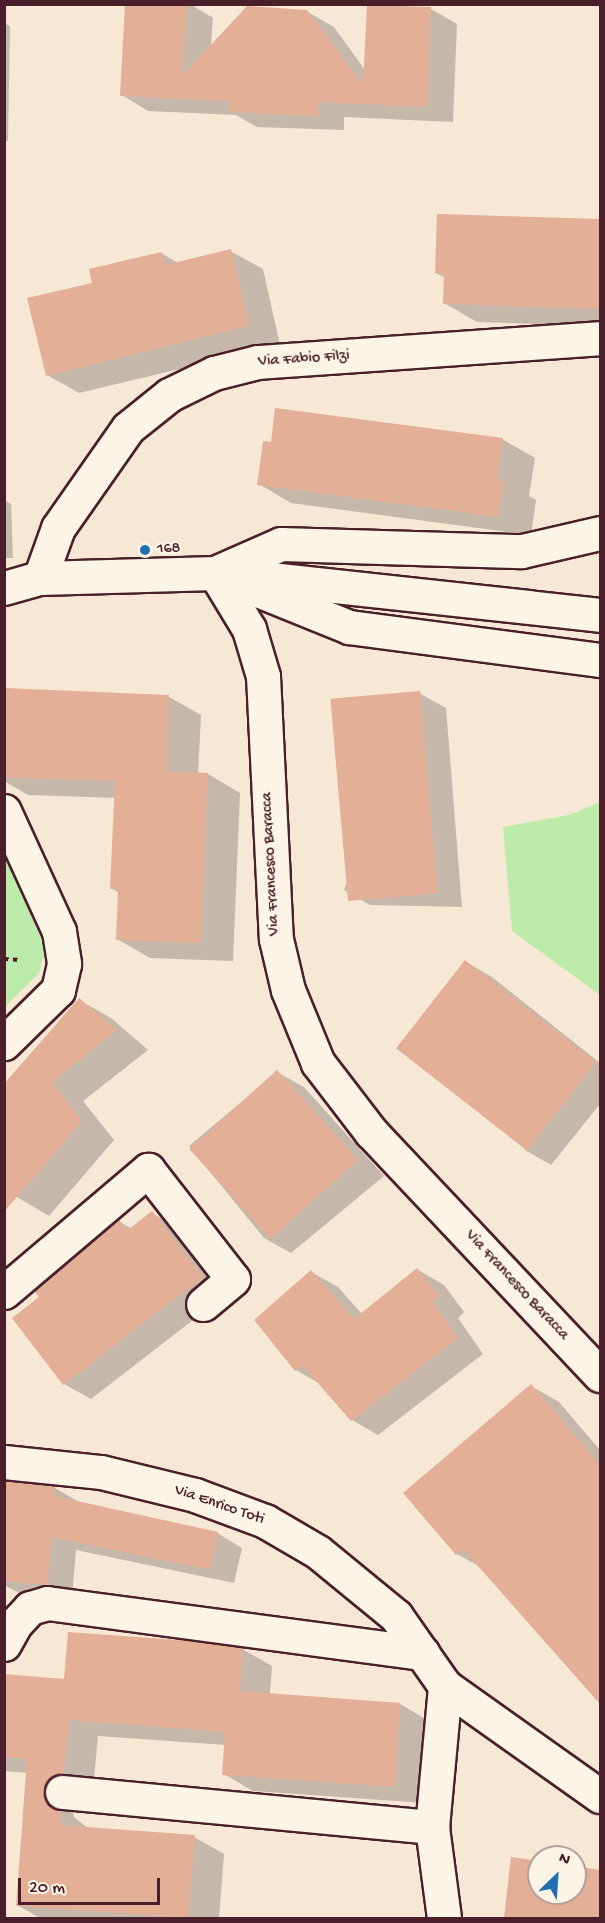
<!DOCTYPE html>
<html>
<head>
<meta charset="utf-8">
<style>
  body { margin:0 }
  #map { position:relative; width:605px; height:1923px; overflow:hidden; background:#f7e7d5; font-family:"Gochi Hand",sans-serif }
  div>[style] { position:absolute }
  .green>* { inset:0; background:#bdeba9 }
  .shadow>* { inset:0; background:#0003 }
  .building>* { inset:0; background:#e3af96; transform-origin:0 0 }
  .path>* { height:4px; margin-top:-2px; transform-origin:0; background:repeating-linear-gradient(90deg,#4a1f2b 0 4.5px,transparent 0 9px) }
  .roads { filter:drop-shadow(2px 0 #4a1f2b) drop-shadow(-2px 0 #4a1f2b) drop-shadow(0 2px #4a1f2b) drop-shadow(0 -2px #4a1f2b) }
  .minor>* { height:33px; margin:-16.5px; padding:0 16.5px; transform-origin:16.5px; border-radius:16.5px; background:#fcf5e5 }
  .dots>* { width:16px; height:16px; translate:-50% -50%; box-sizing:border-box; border:3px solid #fcf5e5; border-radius:50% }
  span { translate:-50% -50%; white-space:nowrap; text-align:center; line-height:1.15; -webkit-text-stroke:4.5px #fcf5e5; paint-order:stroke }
  .street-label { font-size:16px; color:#4a1f2b }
  .poi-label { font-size:16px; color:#4a1f2b }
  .left { translate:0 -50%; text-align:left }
  .frame { position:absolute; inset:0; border:6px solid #4a1f2b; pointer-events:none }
  .north { position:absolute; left:527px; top:1845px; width:60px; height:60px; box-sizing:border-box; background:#fcf5e5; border:2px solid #b59f9b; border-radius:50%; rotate:25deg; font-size:16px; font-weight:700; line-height:24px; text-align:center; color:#4a1f2b }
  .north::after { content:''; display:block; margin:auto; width:21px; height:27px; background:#1f6fb2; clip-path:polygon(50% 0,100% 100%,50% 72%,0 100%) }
  .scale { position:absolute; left:18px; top:1878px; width:142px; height:27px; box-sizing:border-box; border:3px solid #4a1f2b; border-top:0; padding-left:8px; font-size:18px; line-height:21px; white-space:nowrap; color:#4a1f2b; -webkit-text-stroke:4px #fcf5e5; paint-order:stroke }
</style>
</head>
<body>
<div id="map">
  <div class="green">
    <i style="clip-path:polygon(600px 802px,600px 995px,512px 931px,503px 827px,569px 815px)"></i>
    <i style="clip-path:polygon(4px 854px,43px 944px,44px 954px,39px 973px,5px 1007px)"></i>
  </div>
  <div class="shadow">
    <i style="clip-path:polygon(126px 4px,190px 4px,213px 18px,211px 47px,306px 11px,334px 27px,365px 70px,431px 9px,457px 24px,453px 122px,344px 117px,344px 130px,257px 127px,236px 115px,148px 111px,122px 95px)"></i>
    <i style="clip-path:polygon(4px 23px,10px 26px,8px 141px,4px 141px)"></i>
    <i style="clip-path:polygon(438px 216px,600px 221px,600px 326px,477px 322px,444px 303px,445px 278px,436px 273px)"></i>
    <i style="clip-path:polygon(230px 251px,263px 269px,280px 345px,79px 393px,47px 375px,94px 284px,161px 253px,178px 263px)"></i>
    <i style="clip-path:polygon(502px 439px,535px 458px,529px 496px,536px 500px,531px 535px,291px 503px,259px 484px)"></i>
    <i style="clip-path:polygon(4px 500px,11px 504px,13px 558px,4px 558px)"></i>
    <i style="clip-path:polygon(4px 689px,169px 697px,201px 715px,198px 774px,208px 774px,240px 793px,233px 961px,150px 958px,117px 939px,119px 893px,112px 888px,116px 798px,28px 795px,4px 781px)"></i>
    <i style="clip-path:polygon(419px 693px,446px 708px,462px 907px,370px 905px,344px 890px)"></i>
    <i style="clip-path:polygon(466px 962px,492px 977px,600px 1063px,600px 1104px,551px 1165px,525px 1150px)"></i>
    <i style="clip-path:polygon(79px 1000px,111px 1018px,148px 1050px,83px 1101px,114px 1140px,49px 1216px,17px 1197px,4px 1187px)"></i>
    <i style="clip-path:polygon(277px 1072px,304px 1087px,384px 1176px,291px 1253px,264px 1238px,189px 1146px)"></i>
    <i style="clip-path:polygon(152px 1213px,179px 1229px,228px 1293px,91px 1399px,64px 1384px,41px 1297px,120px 1222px,132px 1229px)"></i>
    <i style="clip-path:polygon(418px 1270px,444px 1285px,464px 1312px,458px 1318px,483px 1354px,378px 1435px,352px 1420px,322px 1385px,296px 1370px,311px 1272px,338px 1287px,362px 1314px)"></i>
    <i style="clip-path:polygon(531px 1386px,559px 1402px,600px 1450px,600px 1700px,482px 1568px,457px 1554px,405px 1493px)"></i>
    <i style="clip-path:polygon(4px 1482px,55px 1488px,79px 1502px,217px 1533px,242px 1548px,234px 1583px,76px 1550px,72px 1598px,21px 1594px,4px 1585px)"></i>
    <i style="clip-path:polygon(242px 1649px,272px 1666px,270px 1694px,400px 1704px,429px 1721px,424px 1803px,253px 1791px,224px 1774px,226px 1745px,98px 1736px,93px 1790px,72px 1808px,74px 1817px,89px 1829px,194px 1837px,224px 1854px,219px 1918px,40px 1918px,17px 1905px,28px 1773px,4px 1771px,4px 1676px,66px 1680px)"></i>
    <i style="clip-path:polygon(512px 1859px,539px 1863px,539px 1893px,575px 1893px,575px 1868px,600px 1871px,600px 1918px,506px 1918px)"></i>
  </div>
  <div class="building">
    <i style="clip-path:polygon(125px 4px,187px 4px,182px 76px,247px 6px,307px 10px,363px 85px,367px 5px,431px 7px,427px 107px,318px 102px,318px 116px,229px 112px,230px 101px,120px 96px)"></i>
    <i style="clip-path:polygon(437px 214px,600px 219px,600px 309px,443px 304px,444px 274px,435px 273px)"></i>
    <i style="clip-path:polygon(231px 249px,249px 326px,46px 376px,27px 298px,92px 283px,89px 269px,161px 252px,165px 265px)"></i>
    <i style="clip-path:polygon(275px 408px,503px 438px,497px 479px,504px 479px,498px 517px,257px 485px,263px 441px,271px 442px)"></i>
    <i style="clip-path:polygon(4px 688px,169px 695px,166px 771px,208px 773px,201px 943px,116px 940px,118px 889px,110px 889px,115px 781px,4px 777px)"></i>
    <i style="left:420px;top:691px;width:203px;height:90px;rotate:85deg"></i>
    <i style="left:465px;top:960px;width:166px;height:112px;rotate:38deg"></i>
    <i style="clip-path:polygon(79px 998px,117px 1030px,52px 1082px,82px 1121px,4px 1212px,4px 1084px)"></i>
    <i style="left:277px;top:1070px;width:121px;height:118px;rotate:48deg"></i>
    <i style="clip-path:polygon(152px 1211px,203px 1277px,63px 1385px,12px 1318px,39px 1297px,34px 1291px,119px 1220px,128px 1230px)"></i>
    <i style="clip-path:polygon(417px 1268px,439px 1296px,432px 1302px,458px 1338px,351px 1421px,303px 1366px,295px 1371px,254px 1320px,311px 1270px,354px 1319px)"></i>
    <i style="clip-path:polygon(531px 1384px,600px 1465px,600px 1704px,463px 1549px,456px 1555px,403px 1493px)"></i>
    <i style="clip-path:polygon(4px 1481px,55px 1486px,54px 1496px,218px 1532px,210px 1570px,51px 1537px,48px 1585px,4px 1581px)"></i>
    <i style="clip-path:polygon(68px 1632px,191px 1641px,243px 1648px,240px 1691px,400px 1703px,395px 1787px,222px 1775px,225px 1732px,69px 1720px,64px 1773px,55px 1775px,47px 1781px,43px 1791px,45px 1799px,51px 1807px,61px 1811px,60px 1825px,195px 1835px,188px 1918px,16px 1906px,27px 1759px,4px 1757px,4px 1674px,64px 1679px)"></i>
    <i style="clip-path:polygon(511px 1857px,539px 1861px,539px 1893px,575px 1893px,575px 1866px,600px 1870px,600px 1918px,504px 1918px)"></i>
  </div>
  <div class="path">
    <i style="left:4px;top:959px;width:17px;rotate:3deg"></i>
  </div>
  <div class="roads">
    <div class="minor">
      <i style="left:217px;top:572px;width:70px;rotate:-23.6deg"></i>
      <i style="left:281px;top:544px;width:241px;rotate:1.7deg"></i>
      <i style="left:522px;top:551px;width:80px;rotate:-13deg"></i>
      <i style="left:215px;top:573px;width:66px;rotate:58.7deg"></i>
      <i style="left:249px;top:629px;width:49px;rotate:73.4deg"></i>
      <i style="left:263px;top:676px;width:263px;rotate:87.2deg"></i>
      <i style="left:276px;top:939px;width:52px;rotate:76.8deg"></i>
      <i style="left:288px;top:990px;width:79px;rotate:67.7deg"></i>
      <i style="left:318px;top:1063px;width:87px;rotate:52.5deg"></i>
      <i style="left:371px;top:1132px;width:334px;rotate:46.7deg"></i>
      <i style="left:40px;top:578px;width:53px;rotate:-70.2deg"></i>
      <i style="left:58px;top:528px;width:122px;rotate:-55deg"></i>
      <i style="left:128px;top:428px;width:53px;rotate:-38.8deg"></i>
      <i style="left:169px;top:395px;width:50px;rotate:-26.1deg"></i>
      <i style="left:214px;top:373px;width:45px;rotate:-14deg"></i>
      <i style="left:258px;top:362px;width:343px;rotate:-4deg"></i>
      <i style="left:250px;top:587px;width:107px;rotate:22deg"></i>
      <i style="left:349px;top:627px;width:253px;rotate:7.5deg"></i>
      <i style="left:4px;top:588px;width:37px;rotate:-16deg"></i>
      <i style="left:40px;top:578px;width:175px;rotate:-1.6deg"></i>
      <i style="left:215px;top:573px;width:387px;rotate:6.2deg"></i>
      <i style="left:4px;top:811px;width:132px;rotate:65.4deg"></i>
      <i style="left:59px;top:931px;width:33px;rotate:81deg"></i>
      <i style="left:64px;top:964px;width:27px;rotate:103deg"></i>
      <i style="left:58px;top:990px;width:76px;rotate:135.5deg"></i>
      <i style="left:4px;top:1292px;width:189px;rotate:-40.3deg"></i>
      <i style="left:148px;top:1170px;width:138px;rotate:52.1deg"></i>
      <i style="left:233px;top:1279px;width:39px;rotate:140deg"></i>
      <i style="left:4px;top:1462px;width:98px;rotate:5.9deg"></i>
      <i style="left:101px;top:1472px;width:97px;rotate:13.7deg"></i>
      <i style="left:195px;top:1495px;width:75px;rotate:20.4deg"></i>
      <i style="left:265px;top:1521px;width:61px;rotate:30.3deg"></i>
      <i style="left:318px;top:1552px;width:101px;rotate:39.4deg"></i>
      <i style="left:396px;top:1616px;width:85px;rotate:55deg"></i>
      <i style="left:445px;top:1686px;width:190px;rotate:35.4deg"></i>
      <i style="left:4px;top:1644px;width:23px;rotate:-61deg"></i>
      <i style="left:15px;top:1624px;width:22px;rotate:-47deg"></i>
      <i style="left:30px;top:1608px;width:18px;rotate:-16deg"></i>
      <i style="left:47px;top:1603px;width:379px;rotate:7.6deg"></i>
      <i style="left:62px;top:1792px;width:372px;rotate:5.4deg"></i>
      <i style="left:444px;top:1918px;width:92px;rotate:-97.5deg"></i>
      <i style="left:432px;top:1827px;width:142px;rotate:-84.7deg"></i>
    </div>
  </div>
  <div class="dots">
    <i style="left:145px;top:550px;background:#1f6fb2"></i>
  </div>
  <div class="street-label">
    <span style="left:304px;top:360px;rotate:-4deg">Via Fabio Filzi</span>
    <span style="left:272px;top:864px;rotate:-93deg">Via Francesco Baracca</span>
    <span style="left:516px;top:1286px;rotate:47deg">Via Francesco Baracca</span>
    <span style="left:219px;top:1506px;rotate:19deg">Via Enrico Toti</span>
  </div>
  <div class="poi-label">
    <span class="left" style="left:157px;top:550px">168</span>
  </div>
  <div class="frame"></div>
  <div class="north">N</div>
  <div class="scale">20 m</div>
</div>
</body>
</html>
